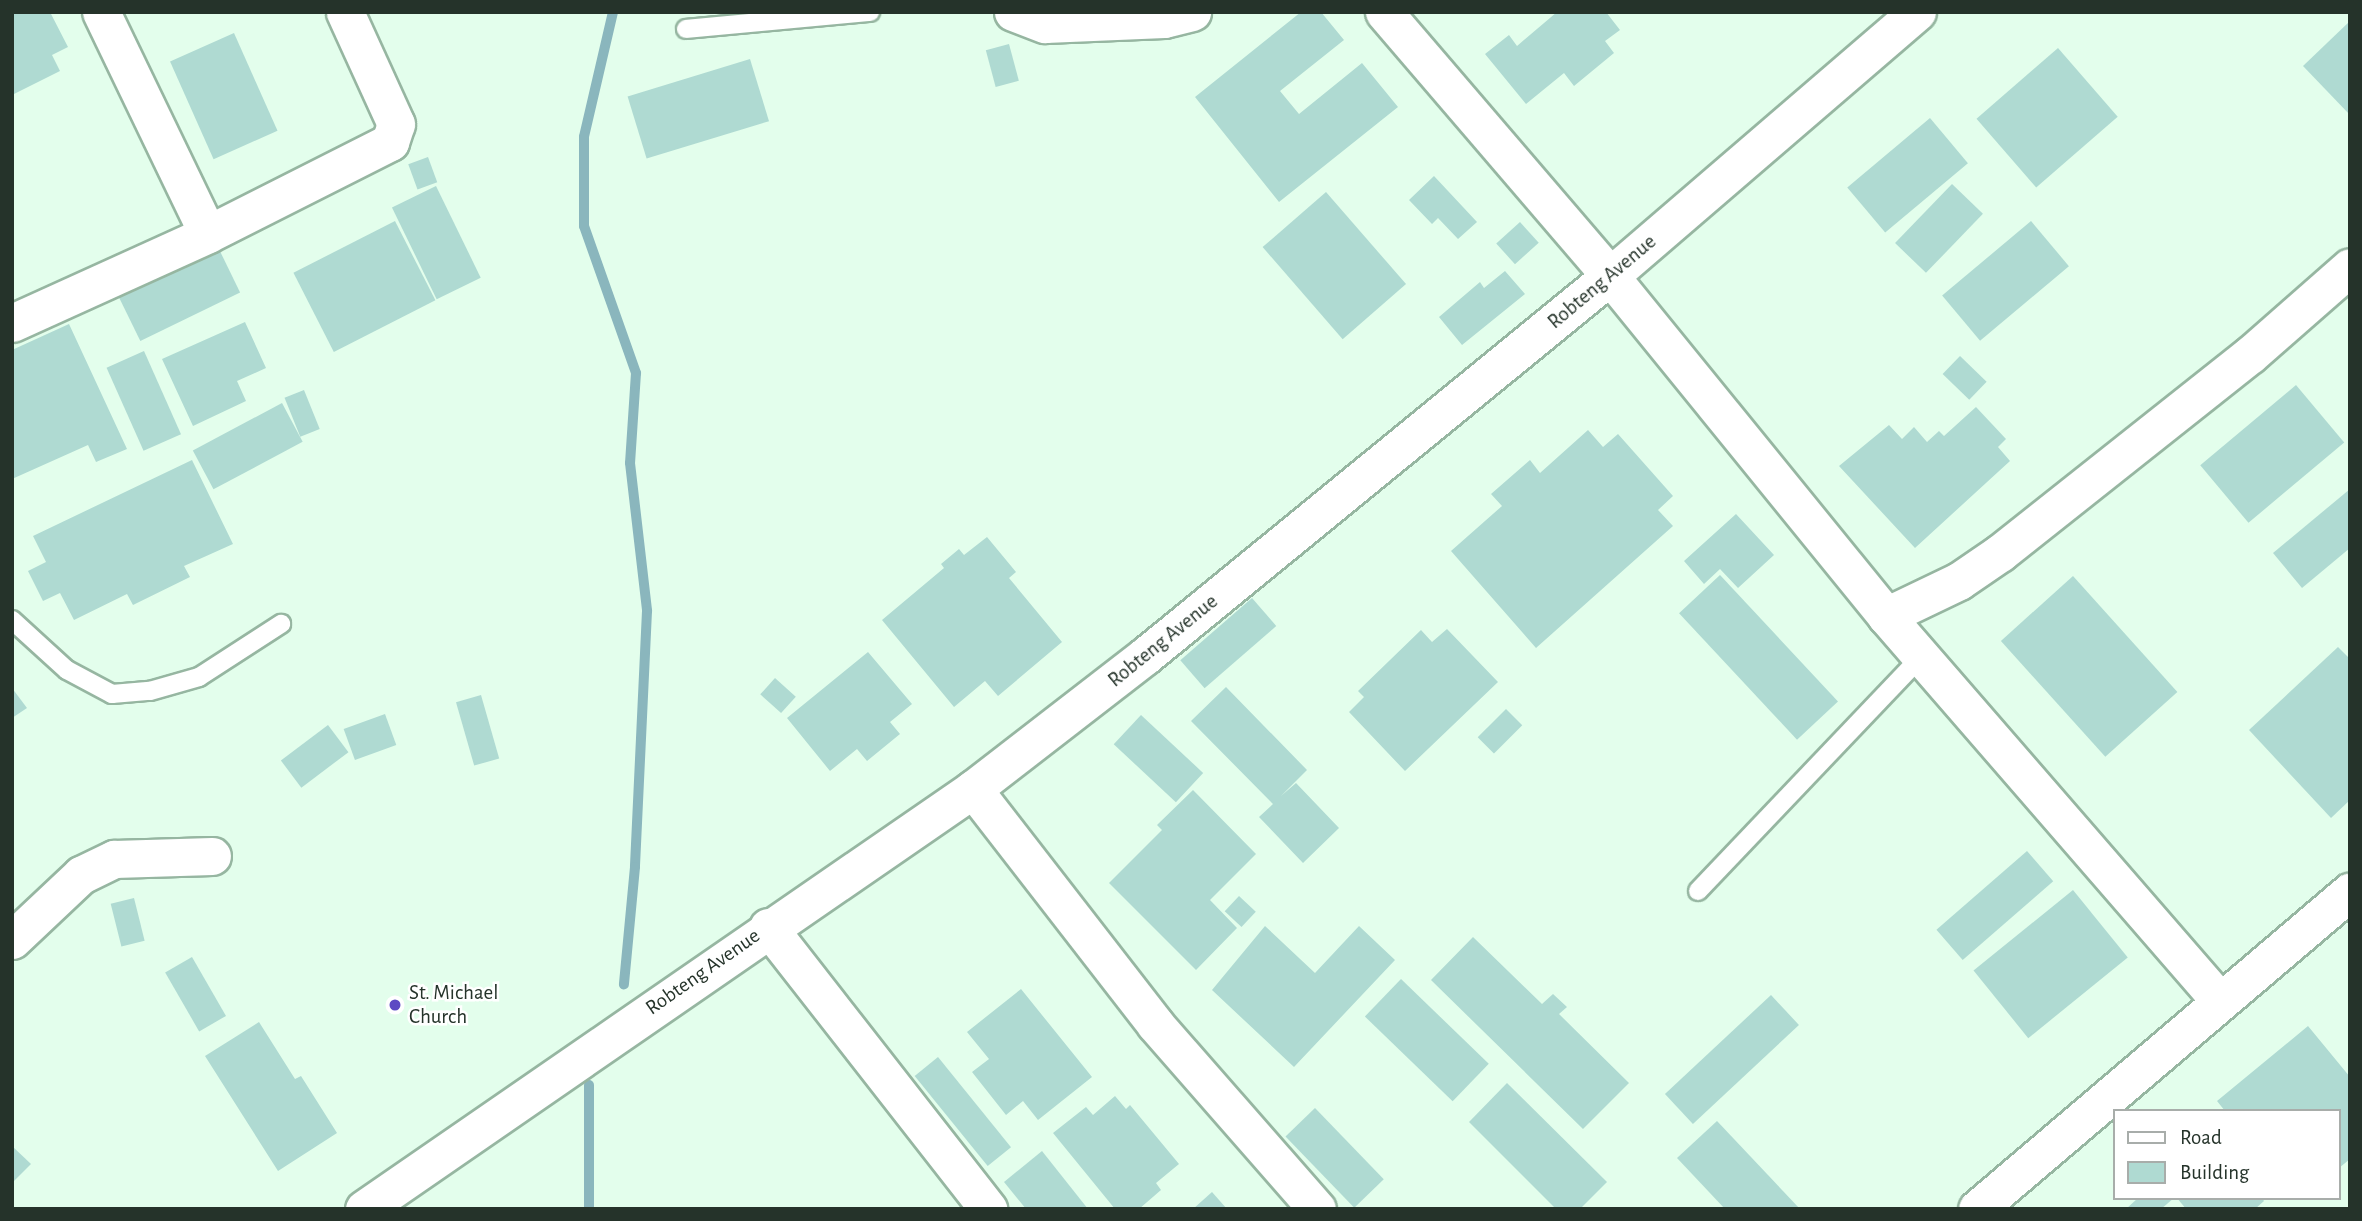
<!DOCTYPE html>
<html>
<head>
<meta charset="utf-8">
<style>
  body { margin:0 }
  #map { position:relative; width:2362px; height:1221px; overflow:hidden; background:#e3feec; font-family:"Alegreya Sans",sans-serif }
  div>[style] { position:absolute }
  .stream>* { height:10px; margin:-5px; padding:0 5px; transform-origin:5px; border-radius:5px; background:#8ab6bd }
  .building>* { inset:0; background:#afdad2; transform-origin:0 0 }
  .roads { filter:drop-shadow(2px 0 #96b6a1) drop-shadow(-2px 0 #96b6a1) drop-shadow(0 2px #96b6a1) drop-shadow(0 -2px #96b6a1) }
  .service>* { height:18px; margin:-9px; padding:0 9px; transform-origin:9px; border-radius:9px; background:#fff }
  .minor>* { height:37px; margin:-18.5px; padding:0 18.5px; transform-origin:18.5px; border-radius:18.5px; background:#fff }
  .dots>* { width:19px; height:19px; translate:-50% -50%; box-sizing:border-box; border:4px solid #fff; border-radius:50% }
  span { translate:-50% -50%; white-space:nowrap; text-align:center; line-height:1.15; -webkit-text-stroke:5px #fff; paint-order:stroke }
  .street-label { font-size:21px; color:#25332a }
  .poi-label { font-size:21px; color:#25332a }
  .left { translate:0 -50%; text-align:left }
  .frame { position:absolute; inset:0; border:14px solid #25332a; pointer-events:none }
  .legend { position:absolute; left:2113px; top:1109px; width:228px; height:91px; box-sizing:border-box; background:#fff; border:2px solid #a8adaa; margin:0; padding:9px 12px; list-style:none; font-size:21px; color:#25332a }
  .legend li { display:flex; align-items:center; gap:14px; height:35px }
  .legend b { width:35px; border:2px solid #a8adaa }
</style>
</head>
<body>
<div id="map">
  <div class="stream">
    <i style="left:613px;top:12px;width:128px;rotate:103.1deg"></i>
    <i style="left:584px;top:137px;width:89px;rotate:90deg"></i>
    <i style="left:584px;top:226px;width:156px;rotate:70.5deg"></i>
    <i style="left:636px;top:373px;width:90px;rotate:93.8deg"></i>
    <i style="left:630px;top:463px;width:149px;rotate:83.4deg"></i>
    <i style="left:647px;top:611px;width:256px;rotate:92.7deg"></i>
    <i style="left:635px;top:867px;width:118px;rotate:95.4deg"></i>
    <i style="left:589px;top:1085px;width:124px;rotate:90deg"></i>
  </div>
  <div class="building">
    <i style="clip-path:polygon(12px 12px,50px 12px,68px 47px,52px 55px,60px 71px,12px 95px)"></i>
    <i style="clip-path:polygon(1301px 12px,1321px 12px,1344px 40px,1280px 91px,1299px 114px,1362px 63px,1398px 107px,1279px 202px,1195px 97px)"></i>
    <i style="clip-path:polygon(1557px 12px,1606px 12px,1620px 30px,1605px 41px,1614px 53px,1574px 86px,1564px 73px,1526px 104px,1485px 54px,1509px 35px,1517px 46px)"></i>
    <i style="clip-path:polygon(2350px 21px,2350px 115px,2303px 66px)"></i>
    <i style="left:234px;top:33px;width:107px;height:70px;rotate:66deg"></i>
    <i style="left:1009px;top:44px;width:38px;height:24px;rotate:75deg"></i>
    <i style="left:2058px;top:48px;width:91px;height:108px;rotate:49deg"></i>
    <i style="left:750px;top:59px;width:65px;height:128px;rotate:73deg"></i>
    <i style="left:1930px;top:118px;width:59px;height:108px;rotate:50deg"></i>
    <i style="left:428px;top:157px;width:27px;height:21px;rotate:70deg"></i>
    <i style="clip-path:polygon(1434px 176px,1477px 222px,1458px 239px,1438px 218px,1432px 224px,1409px 200px)"></i>
    <i style="left:1952px;top:184px;width:43px;height:82px;rotate:44deg"></i>
    <i style="left:436px;top:186px;width:102px;height:49px;rotate:64deg"></i>
    <i style="left:1326px;top:192px;width:122px;height:84px;rotate:49deg"></i>
    <i style="left:395px;top:221px;width:89px;height:114px;rotate:63deg"></i>
    <i style="left:2031px;top:221px;width:59px;height:116px;rotate:50deg"></i>
    <i style="left:1520px;top:222px;width:28px;height:32px;rotate:48deg"></i>
    <i style="left:216px;top:243px;width:55px;height:111px;rotate:64deg"></i>
    <i style="clip-path:polygon(1505px 271px,1525px 294px,1462px 345px,1439px 317px,1480px 282px,1484px 288px)"></i>
    <i style="clip-path:polygon(245px 322px,266px 368px,237px 381px,246px 401px,193px 426px,162px 359px)"></i>
    <i style="clip-path:polygon(69px 324px,127px 449px,96px 462px,88px 445px,12px 479px,12px 350px)"></i>
    <i style="left:144px;top:351px;width:91px;height:41px;rotate:66deg"></i>
    <i style="left:1960px;top:356px;width:37px;height:25px;rotate:44deg"></i>
    <i style="left:2296px;top:385px;width:75px;height:125px;rotate:50deg"></i>
    <i style="left:304px;top:390px;width:42px;height:21px;rotate:68deg"></i>
    <i style="left:282px;top:403px;width:44px;height:101px;rotate:62deg"></i>
    <i style="clip-path:polygon(1976px 407px,2006px 439px,1998px 447px,2010px 461px,1915px 548px,1839px 466px,1889px 425px,1902px 439px,1914px 427px,1927px 442px,1939px 431px,1944px 436px)"></i>
    <i style="clip-path:polygon(1588px 430px,1603px 447px,1618px 434px,1673px 496px,1658px 510px,1673px 526px,1536px 648px,1451px 551px,1502px 506px,1491px 494px,1530px 460px,1540px 473px)"></i>
    <i style="clip-path:polygon(192px 460px,233px 544px,184px 566px,190px 577px,133px 605px,127px 594px,74px 620px,60px 593px,43px 601px,28px 571px,46px 562px,33px 536px)"></i>
    <i style="clip-path:polygon(2350px 489px,2350px 548px,2302px 588px,2273px 553px)"></i>
    <i style="clip-path:polygon(1736px 514px,1774px 555px,1738px 588px,1720px 569px,1704px 584px,1684px 561px)"></i>
    <i style="clip-path:polygon(987px 537px,1016px 572px,1009px 578px,1062px 642px,998px 696px,985px 681px,954px 707px,882px 620px,944px 568px,941px 564px,959px 549px,964px 555px)"></i>
    <i style="left:1720px;top:575px;width:173px;height:56px;rotate:47deg"></i>
    <i style="left:2073px;top:576px;width:156px;height:97px;rotate:48deg"></i>
    <i style="left:1252px;top:598px;width:37px;height:95px;rotate:49deg"></i>
    <i style="clip-path:polygon(1447px 629px,1498px 682px,1405px 771px,1349px 712px,1364px 697px,1358px 691px,1421px 630px,1432px 642px)"></i>
    <i style="clip-path:polygon(2338px 647px,2350px 659px,2350px 800px,2331px 818px,2249px 730px)"></i>
    <i style="clip-path:polygon(868px 652px,912px 704px,890px 722px,900px 734px,867px 761px,857px 749px,830px 771px,787px 718px)"></i>
    <i style="left:775px;top:678px;width:28px;height:22px;rotate:42deg"></i>
    <i style="clip-path:polygon(1226px 687px,1307px 770px,1281px 796px,1296px 783px,1339px 828px,1303px 863px,1259px 817px,1273px 804px,1191px 721px)"></i>
    <i style="clip-path:polygon(12px 688px,27px 708px,12px 718px)"></i>
    <i style="left:481px;top:695px;width:66px;height:26px;rotate:74deg"></i>
    <i style="left:1506px;top:709px;width:23px;height:40px;rotate:45deg"></i>
    <i style="left:385px;top:714px;width:33px;height:44px;rotate:70deg"></i>
    <i style="left:1141px;top:715px;width:85px;height:40px;rotate:43deg"></i>
    <i style="left:328px;top:725px;width:34px;height:59px;rotate:53deg"></i>
    <i style="clip-path:polygon(1193px 790px,1256px 854px,1210px 900px,1237px 928px,1196px 970px,1109px 883px,1162px 830px,1157px 825px)"></i>
    <i style="left:2027px;top:851px;width:40px;height:120px;rotate:49deg"></i>
    <i style="left:2073px;top:890px;width:87px;height:128px;rotate:51deg"></i>
    <i style="left:1239px;top:896px;width:23px;height:21px;rotate:43deg"></i>
    <i style="left:134px;top:898px;width:44px;height:24px;rotate:76deg"></i>
    <i style="clip-path:polygon(1265px 926px,1315px 973px,1359px 926px,1395px 960px,1294px 1067px,1212px 990px)"></i>
    <i style="clip-path:polygon(1473px 937px,1542px 1004px,1553px 994px,1567px 1007px,1559px 1014px,1629px 1083px,1583px 1129px,1431px 980px)"></i>
    <i style="left:192px;top:957px;width:68px;height:31px;rotate:60deg"></i>
    <i style="left:1401px;top:979px;width:122px;height:52px;rotate:44deg"></i>
    <i style="clip-path:polygon(1021px 989px,1092px 1077px,1038px 1120px,1023px 1101px,1006px 1115px,972px 1072px,989px 1059px,967px 1032px)"></i>
    <i style="left:1771px;top:995px;width:41px;height:145px;rotate:47deg"></i>
    <i style="clip-path:polygon(259px 1022px,295px 1079px,301px 1076px,337px 1133px,278px 1171px,205px 1056px)"></i>
    <i style="clip-path:polygon(2308px 1026px,2350px 1077px,2350px 1159px,2339px 1168px,2339px 1111px,2225px 1111px,2217px 1101px)"></i>
    <i style="left:938px;top:1057px;width:116px;height:30px;rotate:51deg"></i>
    <i style="clip-path:polygon(1507px 1083px,1607px 1182px,1580px 1209px,1556px 1209px,1469px 1122px)"></i>
    <i style="clip-path:polygon(1115px 1096px,1126px 1109px,1130px 1105px,1179px 1164px,1156px 1183px,1161px 1190px,1139px 1209px,1115px 1209px,1053px 1133px,1086px 1107px,1093px 1115px)"></i>
    <i style="left:1315px;top:1108px;width:99px;height:41px;rotate:46deg"></i>
    <i style="clip-path:polygon(1717px 1121px,1800px 1209px,1725px 1209px,1677px 1158px)"></i>
    <i style="clip-path:polygon(12px 1146px,31px 1164px,12px 1183px)"></i>
    <i style="clip-path:polygon(1042px 1151px,1088px 1209px,1026px 1209px,1004px 1182px)"></i>
    <i style="clip-path:polygon(1212px 1192px,1227px 1209px,1193px 1209px)"></i>
    <i style="clip-path:polygon(2138px 1198px,2174px 1198px,2161px 1209px,2126px 1209px)"></i>
    <i style="clip-path:polygon(2177px 1198px,2262px 1198px,2264px 1201px,2255px 1209px,2186px 1209px)"></i>
  </div>
  <div class="roads">
    <div class="service">
      <i style="left:686px;top:29px;width:185px;rotate:-5.3deg"></i>
      <i style="left:12px;top:620px;width:74px;rotate:42.3deg"></i>
      <i style="left:67px;top:670px;width:51px;rotate:28.1deg"></i>
      <i style="left:112px;top:694px;width:38px;rotate:-5deg"></i>
      <i style="left:150px;top:691px;width:51px;rotate:-15.9deg"></i>
      <i style="left:199px;top:677px;width:98px;rotate:-32.9deg"></i>
      <i style="left:1698px;top:891px;width:323px;rotate:-46.4deg"></i>
    </div>
    <div class="minor">
      <i style="left:101px;top:12px;width:246px;rotate:64.3deg"></i>
      <i style="left:1013px;top:12px;width:34px;rotate:21deg"></i>
      <i style="left:1045px;top:24px;width:119px;rotate:-2.4deg"></i>
      <i style="left:1164px;top:19px;width:29px;rotate:-14deg"></i>
      <i style="left:1384px;top:12px;width:348px;rotate:49.4deg"></i>
      <i style="left:1610px;top:276px;width:438px;rotate:50.9deg"></i>
      <i style="left:1886px;top:616px;width:510px;rotate:49.06deg"></i>
      <i style="left:12px;top:323px;width:215px;rotate:-24.4deg"></i>
      <i style="left:208px;top:234px;width:204px;rotate:-26.8deg"></i>
      <i style="left:390px;top:142px;width:19px;rotate:-72deg"></i>
      <i style="left:396px;top:124px;width:123px;rotate:-114.5deg"></i>
      <i style="left:1886px;top:616px;width:81px;rotate:-25.6deg"></i>
      <i style="left:1959px;top:581px;width:50px;rotate:-34.3deg"></i>
      <i style="left:2000px;top:553px;width:319px;rotate:-38.4deg"></i>
      <i style="left:2250px;top:355px;width:133px;rotate:-41.3deg"></i>
      <i style="left:973px;top:789px;width:297px;rotate:52.2deg"></i>
      <i style="left:1155px;top:1024px;width:246px;rotate:48.8deg"></i>
      <i style="left:768px;top:927px;width:358px;rotate:52deg"></i>
      <i style="left:12px;top:940px;width:95px;rotate:-43.3deg"></i>
      <i style="left:81px;top:875px;width:37px;rotate:-26deg"></i>
      <i style="left:114px;top:859px;width:98px;rotate:-1.8deg"></i>
      <i style="left:364px;top:1209px;width:740px;rotate:-34.59deg"></i>
      <i style="left:973px;top:789px;width:217px;rotate:-37.7deg"></i>
      <i style="left:1145px;top:656px;width:601px;rotate:-39.26deg"></i>
      <i style="left:1610px;top:276px;width:405px;rotate:-40.7deg"></i>
      <i style="left:1977px;top:1209px;width:490px;rotate:-40.4deg"></i>
    </div>
  </div>
  <div class="dots">
    <i style="left:395px;top:1005px;background:#5d4ac3"></i>
  </div>
  <div class="street-label">
    <span style="left:1602px;top:282px;rotate:-40deg">Robteng Avenue</span>
    <span style="left:1163px;top:641px;rotate:-39deg">Robteng Avenue</span>
    <span style="left:703px;top:972px;rotate:-35deg">Robteng Avenue</span>
  </div>
  <div class="poi-label">
    <span class="left" style="left:409px;top:1005px">St. Michael<br>Church</span>
  </div>
  <div class="frame"></div>
  <ul class="legend">
  <li><b style="height:9px;background:#fff"></b>Road</li>
  <li><b style="height:19px;background:#afdad2"></b>Building</li>
  </ul>
</div>
</body>
</html>
